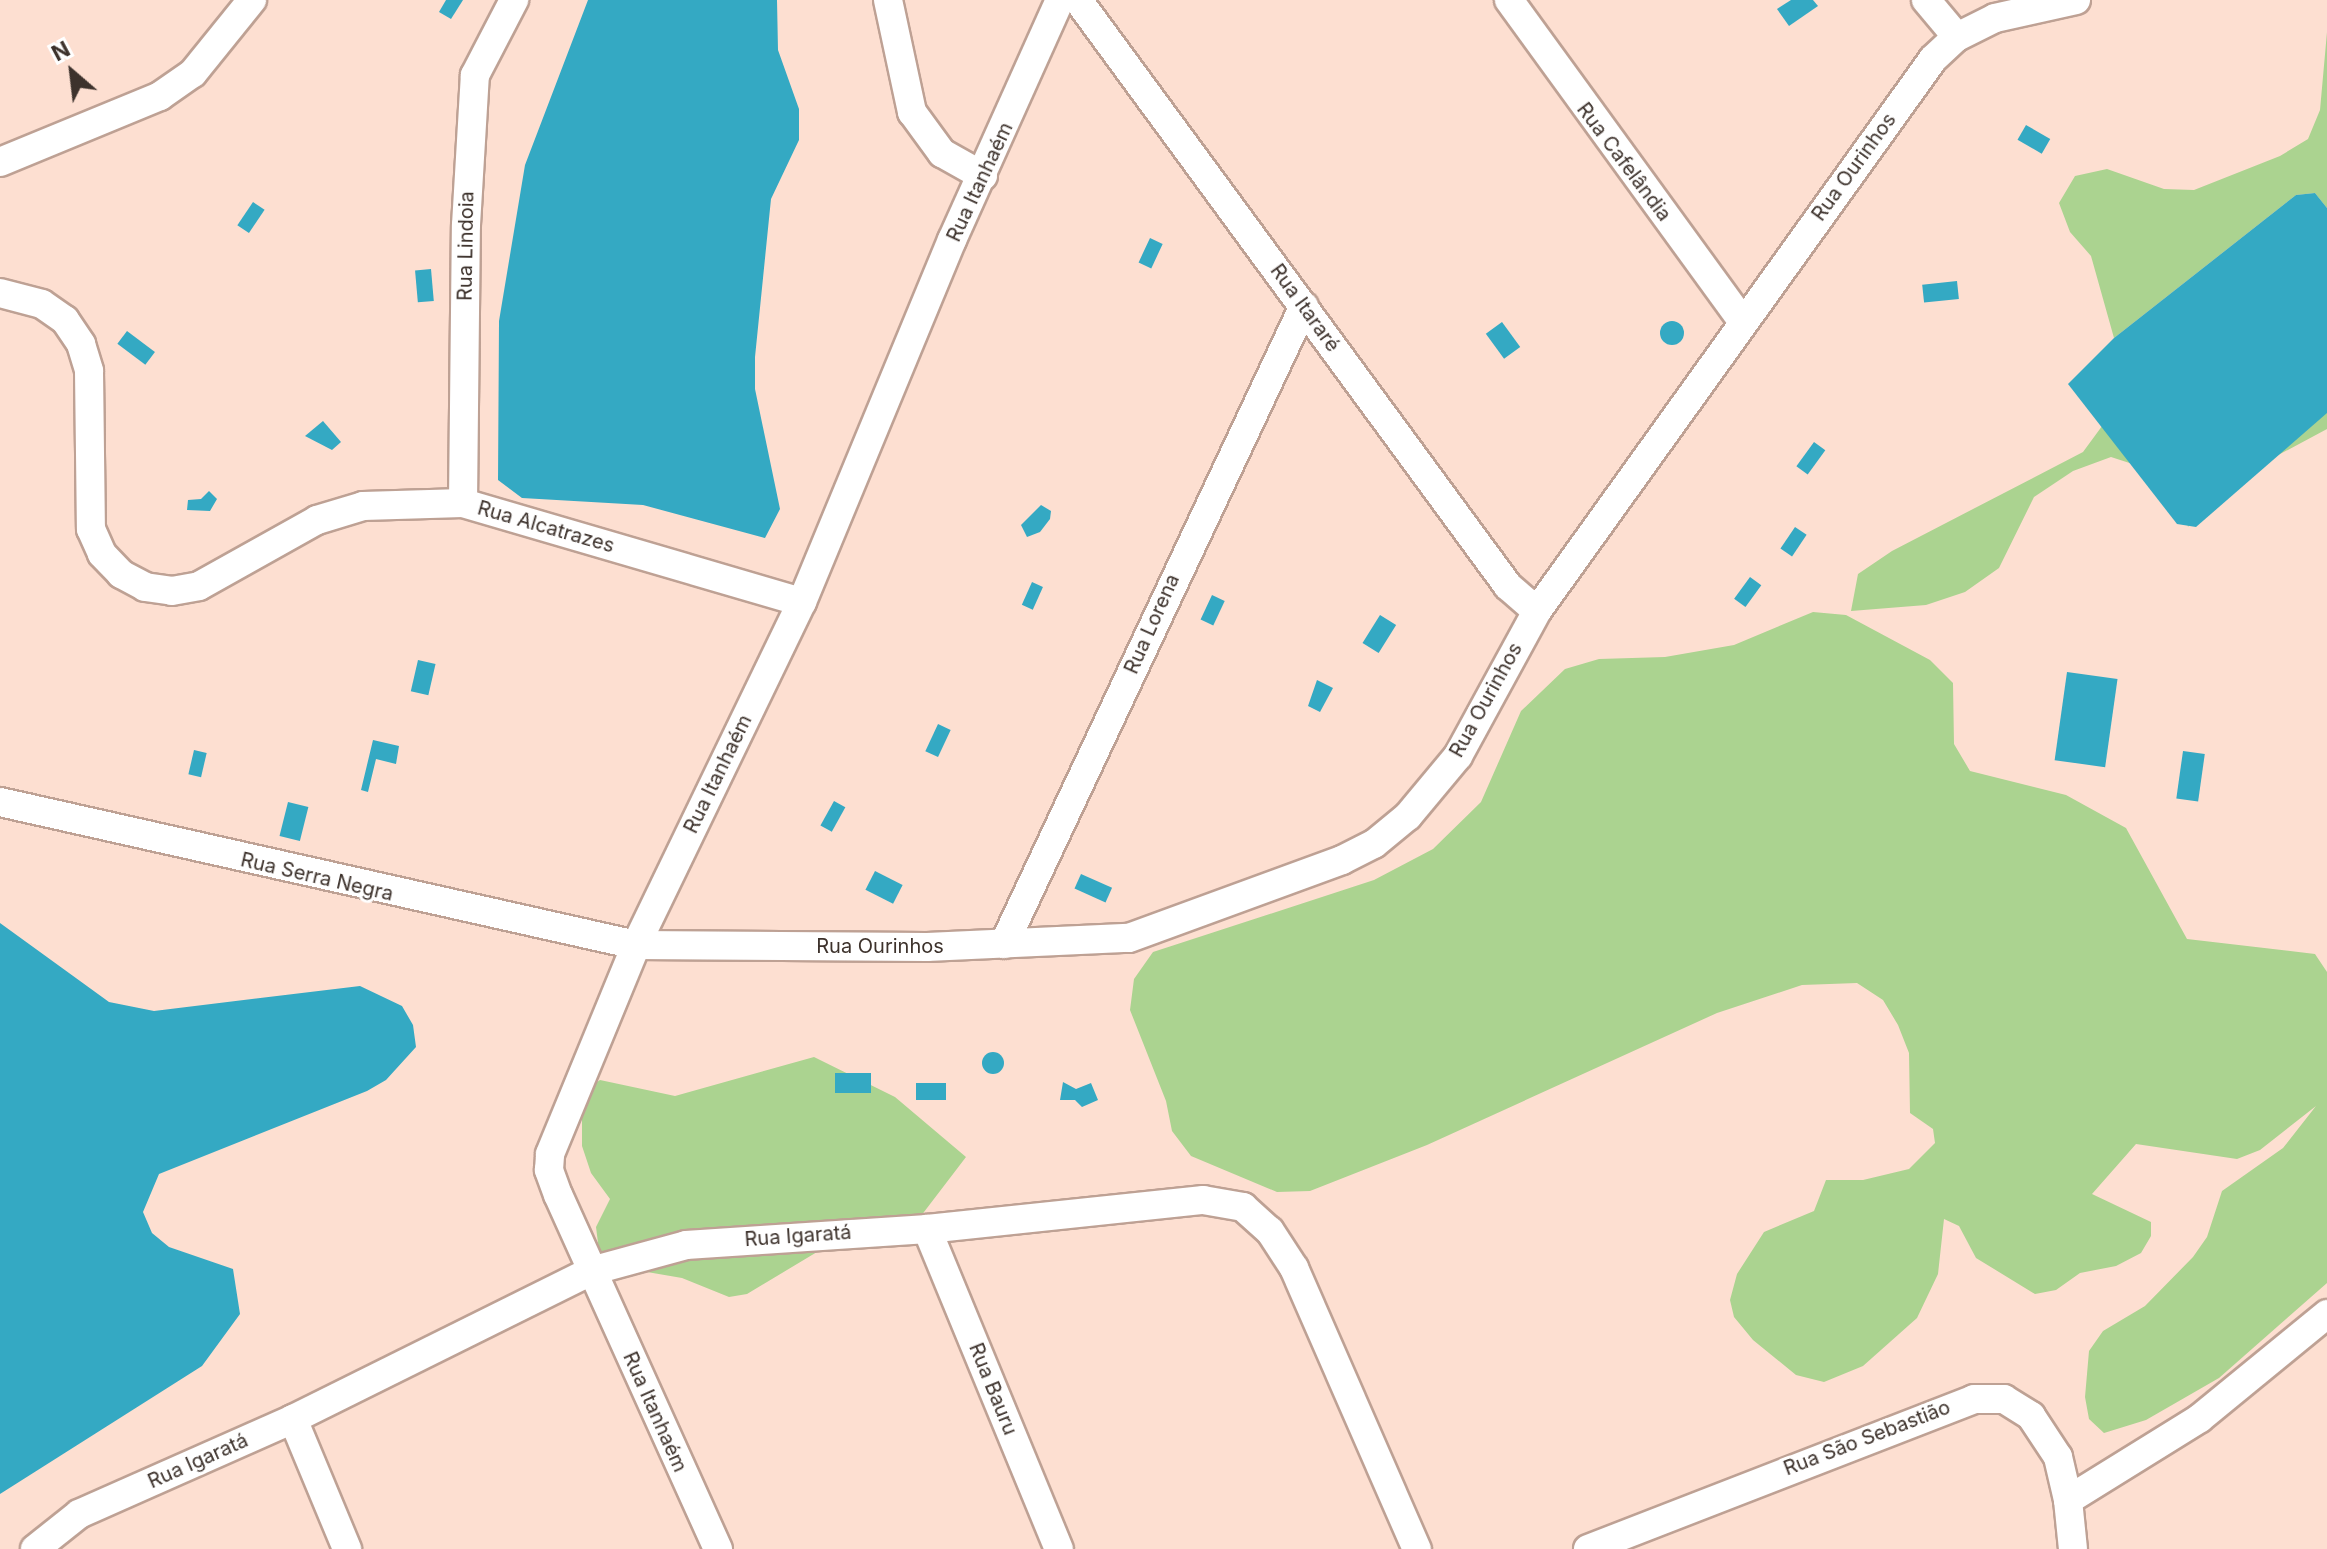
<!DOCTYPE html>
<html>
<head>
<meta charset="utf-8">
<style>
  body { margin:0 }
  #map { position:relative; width:2327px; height:1549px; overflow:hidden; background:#fddfd1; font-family:Inter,sans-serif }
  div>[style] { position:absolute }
  .green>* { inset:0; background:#abd390 }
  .water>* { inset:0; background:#34a9c3; transform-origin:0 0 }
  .round { border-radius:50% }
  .roads { filter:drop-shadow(2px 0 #bea194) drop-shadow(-2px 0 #bea194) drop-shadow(0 2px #bea194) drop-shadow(0 -2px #bea194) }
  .street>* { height:28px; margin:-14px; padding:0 14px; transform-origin:14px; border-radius:14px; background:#fff }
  span { translate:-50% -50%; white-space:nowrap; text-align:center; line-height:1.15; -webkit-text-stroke:6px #fff; paint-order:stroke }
  .street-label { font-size:20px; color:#3d322c }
  .north { position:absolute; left:32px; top:32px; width:80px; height:80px; -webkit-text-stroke:6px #fff; paint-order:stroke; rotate:332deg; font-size:22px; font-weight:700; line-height:32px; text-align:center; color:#3d322c }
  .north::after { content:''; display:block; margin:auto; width:28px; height:36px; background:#3d322c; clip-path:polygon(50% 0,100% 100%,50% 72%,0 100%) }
</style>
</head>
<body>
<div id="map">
  <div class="green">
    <i style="clip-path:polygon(2327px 32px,2327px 208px,2315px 193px,2296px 195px,2114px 338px,2091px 256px,2070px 232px,2059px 203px,2075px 176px,2107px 169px,2164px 189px,2194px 190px,2280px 156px,2308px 139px,2320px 110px)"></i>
    <i style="clip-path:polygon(2327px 282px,2327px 429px,2213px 490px,2188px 527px,2182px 493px,2151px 470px,2111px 457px,2073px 471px,2034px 497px,1999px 568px,1965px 592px,1926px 605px,1851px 611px,1858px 574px,1892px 551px,2083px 452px,2152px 358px)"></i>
    <i style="clip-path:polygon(1813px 612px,1846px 615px,1930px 660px,1953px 683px,1954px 744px,1970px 771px,2066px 795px,2126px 828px,2187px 939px,2315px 954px,2327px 972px,2327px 1283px,2219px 1378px,2146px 1420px,2104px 1433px,2089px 1419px,2085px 1397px,2089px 1351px,2103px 1331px,2145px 1306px,2193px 1257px,2207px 1237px,2222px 1191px,2283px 1148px,2316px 1106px,2260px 1150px,2237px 1159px,2136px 1144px,2092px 1194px,2151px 1222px,2151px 1236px,2141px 1253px,2116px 1266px,2080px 1273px,2056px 1290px,2035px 1294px,1976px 1258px,1959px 1226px,1944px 1219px,1938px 1274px,1917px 1318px,1863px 1366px,1824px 1382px,1796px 1375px,1753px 1340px,1734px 1317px,1730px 1300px,1737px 1274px,1764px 1232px,1814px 1211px,1826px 1180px,1863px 1180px,1909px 1169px,1935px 1143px,1933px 1129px,1910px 1113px,1909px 1053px,1898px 1025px,1883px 1000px,1857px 983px,1802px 985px,1717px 1013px,1427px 1145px,1310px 1191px,1277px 1192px,1191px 1156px,1172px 1131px,1166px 1101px,1130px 1010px,1134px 979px,1153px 952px,1374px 880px,1433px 849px,1481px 802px,1521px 711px,1565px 669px,1599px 659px,1665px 657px,1734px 645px)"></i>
    <i style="clip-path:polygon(814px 1057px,895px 1097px,966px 1157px,911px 1229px,822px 1249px,747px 1294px,729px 1297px,682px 1278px,618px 1267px,599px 1251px,596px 1227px,610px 1199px,591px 1173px,582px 1146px,582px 1092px,600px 1080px,675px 1096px)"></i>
  </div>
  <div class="water">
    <i style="clip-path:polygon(446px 0,463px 0,451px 19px,439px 12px)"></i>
    <i style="clip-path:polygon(588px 0,777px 0,778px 50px,799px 109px,799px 140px,771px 199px,755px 357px,755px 389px,780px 509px,765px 538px,643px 505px,522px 498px,498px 480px,499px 321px,525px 165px)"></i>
    <i style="clip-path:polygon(1791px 0,1813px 0,1818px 6px,1789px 26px,1777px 9px)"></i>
    <i style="left:2026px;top:125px;width:28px;height:17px;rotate:30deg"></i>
    <i style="clip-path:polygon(2315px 193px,2327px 208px,2327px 413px,2196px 527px,2177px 524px,2068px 384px,2114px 338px,2296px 195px)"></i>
    <i style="left:253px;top:202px;width:14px;height:28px;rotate:34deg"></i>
    <i style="left:1150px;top:238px;width:14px;height:27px;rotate:25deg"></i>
    <i style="left:431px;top:269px;width:32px;height:16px;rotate:85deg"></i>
    <i style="left:1957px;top:281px;width:18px;height:35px;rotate:84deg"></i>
    <i class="round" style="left:1660px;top:321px;width:24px;height:24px"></i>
    <i style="left:1502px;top:322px;width:31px;height:20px;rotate:54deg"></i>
    <i style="left:127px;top:331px;width:35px;height:16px;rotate:37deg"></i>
    <i style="clip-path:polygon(323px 421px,341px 442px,332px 450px,305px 436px)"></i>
    <i style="left:1814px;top:442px;width:14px;height:30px;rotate:36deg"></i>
    <i style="clip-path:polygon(209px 491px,217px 499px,210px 511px,187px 510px,188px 500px,201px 499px)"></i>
    <i style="clip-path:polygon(1041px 505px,1051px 511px,1050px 519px,1040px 532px,1027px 537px,1021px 525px)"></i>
    <i style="left:1795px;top:527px;width:14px;height:26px;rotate:34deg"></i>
    <i style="left:1750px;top:577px;width:14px;height:27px;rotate:36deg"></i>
    <i style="left:1032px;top:582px;width:12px;height:25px;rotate:24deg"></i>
    <i style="left:1212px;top:595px;width:14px;height:27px;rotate:25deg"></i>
    <i style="left:1380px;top:615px;width:19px;height:33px;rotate:32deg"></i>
    <i style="left:418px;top:660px;width:18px;height:32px;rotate:13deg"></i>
    <i style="left:2067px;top:672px;width:51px;height:89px;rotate:8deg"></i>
    <i style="clip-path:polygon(1317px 680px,1333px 688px,1320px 712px,1308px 706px)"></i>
    <i style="left:938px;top:724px;width:14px;height:30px;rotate:25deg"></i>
    <i style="clip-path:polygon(373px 740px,399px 746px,396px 764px,376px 759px,368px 792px,361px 790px)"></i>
    <i style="left:194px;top:750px;width:13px;height:25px;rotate:13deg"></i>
    <i style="left:2183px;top:751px;width:22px;height:48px;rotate:8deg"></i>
    <i style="left:834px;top:801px;width:13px;height:28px;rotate:29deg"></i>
    <i style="left:288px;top:802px;width:21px;height:35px;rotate:14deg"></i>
    <i style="left:875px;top:871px;width:31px;height:21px;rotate:27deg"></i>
    <i style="left:1081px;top:874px;width:34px;height:16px;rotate:24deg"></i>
    <i style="clip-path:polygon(0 923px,109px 1002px,154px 1011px,360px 986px,402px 1006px,413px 1025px,416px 1047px,386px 1080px,367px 1091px,159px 1174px,143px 1212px,152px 1233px,169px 1247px,233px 1269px,240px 1314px,202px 1366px,0 1494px)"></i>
    <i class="round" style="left:982px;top:1052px;width:22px;height:22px"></i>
    <i style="left:871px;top:1073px;width:20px;height:36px;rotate:90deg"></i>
    <i style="clip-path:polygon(1063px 1082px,1076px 1089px,1091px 1083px,1098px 1100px,1082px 1107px,1075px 1100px,1060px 1100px)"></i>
    <i style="left:916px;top:1083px;width:30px;height:17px"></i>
  </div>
  <div class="roads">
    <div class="street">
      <i style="left:888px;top:0;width:115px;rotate:77.9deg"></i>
      <i style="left:912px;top:112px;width:51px;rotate:53.8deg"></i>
      <i style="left:942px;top:153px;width:47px;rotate:29.3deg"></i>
      <i style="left:1078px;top:0;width:727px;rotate:53.73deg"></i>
      <i style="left:1508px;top:586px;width:38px;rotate:41deg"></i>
      <i style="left:1509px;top:0;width:398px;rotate:54deg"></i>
      <i style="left:1926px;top:0;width:48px;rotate:50deg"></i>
      <i style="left:0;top:162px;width:173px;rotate:-22.4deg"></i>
      <i style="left:160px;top:96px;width:40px;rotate:-34.9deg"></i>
      <i style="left:193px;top:73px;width:94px;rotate:-51.1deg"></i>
      <i style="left:0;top:293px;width:43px;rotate:14.7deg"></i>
      <i style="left:42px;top:304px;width:28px;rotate:35deg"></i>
      <i style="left:65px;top:320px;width:29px;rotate:56deg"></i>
      <i style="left:81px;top:344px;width:28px;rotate:73deg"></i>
      <i style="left:89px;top:371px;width:158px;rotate:89.3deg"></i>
      <i style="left:91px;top:529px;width:27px;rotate:66deg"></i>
      <i style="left:102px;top:554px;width:28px;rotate:46deg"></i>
      <i style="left:121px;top:574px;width:27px;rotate:28deg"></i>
      <i style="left:145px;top:587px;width:27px;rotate:8deg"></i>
      <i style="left:172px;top:591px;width:27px;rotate:-10deg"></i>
      <i style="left:199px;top:586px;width:135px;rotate:-29.2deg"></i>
      <i style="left:317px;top:520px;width:48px;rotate:-16.9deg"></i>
      <i style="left:363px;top:506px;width:100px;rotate:-1.7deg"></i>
      <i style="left:463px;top:503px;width:353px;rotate:16.3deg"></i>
      <i style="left:463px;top:503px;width:278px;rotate:-89.4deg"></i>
      <i style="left:466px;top:225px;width:150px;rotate:-86.6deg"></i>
      <i style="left:475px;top:75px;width:85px;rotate:-62.5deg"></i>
      <i style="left:0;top:802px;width:652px;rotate:12.67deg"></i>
      <i style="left:636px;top:945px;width:291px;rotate:0.4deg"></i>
      <i style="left:927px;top:947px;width:202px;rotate:-2.6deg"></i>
      <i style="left:1129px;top:938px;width:227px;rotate:-20.1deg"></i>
      <i style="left:1342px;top:860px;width:36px;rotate:-27deg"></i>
      <i style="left:1374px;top:844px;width:44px;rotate:-39.5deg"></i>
      <i style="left:1408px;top:816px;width:78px;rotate:-50.2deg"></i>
      <i style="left:1458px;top:756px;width:165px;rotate:-61.4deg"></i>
      <i style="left:1537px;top:611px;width:679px;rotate:-54.34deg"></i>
      <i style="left:1933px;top:59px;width:33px;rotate:-43deg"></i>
      <i style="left:1957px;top:37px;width:42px;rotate:-26.6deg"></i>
      <i style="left:1995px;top:18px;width:83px;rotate:-12.5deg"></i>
      <i style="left:1004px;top:944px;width:705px;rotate:-64.82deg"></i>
      <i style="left:927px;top:1229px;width:346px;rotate:67.6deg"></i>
      <i style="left:293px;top:1419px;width:141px;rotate:67.4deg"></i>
      <i style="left:2068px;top:1500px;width:49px;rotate:84.2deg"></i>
      <i style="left:35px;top:1549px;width:56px;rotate:-38.5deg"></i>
      <i style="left:79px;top:1514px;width:234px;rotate:-23.9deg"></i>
      <i style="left:293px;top:1419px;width:333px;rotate:-26.4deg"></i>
      <i style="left:591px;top:1271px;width:98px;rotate:-15.3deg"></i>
      <i style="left:686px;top:1245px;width:242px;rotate:-3.8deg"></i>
      <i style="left:927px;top:1229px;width:278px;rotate:-6deg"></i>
      <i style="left:1203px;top:1200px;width:41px;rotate:9.9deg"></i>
      <i style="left:1243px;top:1207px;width:36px;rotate:42deg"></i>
      <i style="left:1270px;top:1231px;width:44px;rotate:57deg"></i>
      <i style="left:1294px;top:1268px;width:307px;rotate:66.4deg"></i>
      <i style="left:718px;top:1549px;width:388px;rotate:-114.3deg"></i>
      <i style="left:558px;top:1195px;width:27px;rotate:-110deg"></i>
      <i style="left:549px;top:1170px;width:16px;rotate:-86deg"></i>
      <i style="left:550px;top:1154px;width:226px;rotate:-67.6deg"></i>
      <i style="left:636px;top:945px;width:381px;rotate:-64.2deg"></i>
      <i style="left:802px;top:602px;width:392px;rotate:-67.5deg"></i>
      <i style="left:952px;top:240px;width:263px;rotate:-65.8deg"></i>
      <i style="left:1588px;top:1549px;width:414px;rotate:-21.2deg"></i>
      <i style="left:1974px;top:1399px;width:30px"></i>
      <i style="left:2004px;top:1399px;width:32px;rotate:32deg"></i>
      <i style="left:2031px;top:1416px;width:49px;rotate:56.6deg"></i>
      <i style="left:2058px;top:1457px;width:44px;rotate:76.9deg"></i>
      <i style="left:2068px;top:1500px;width:155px;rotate:-31.8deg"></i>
      <i style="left:2200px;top:1418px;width:164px;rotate:-39.3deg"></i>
    </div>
  </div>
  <div class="street-label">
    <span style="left:1624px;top:162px;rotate:53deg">Rua Cafelândia</span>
    <span style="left:1854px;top:167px;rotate:-54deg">Rua Ourinhos</span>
    <span style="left:980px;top:182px;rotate:-65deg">Rua Itanhaém</span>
    <span style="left:466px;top:246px;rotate:-89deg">Rua Lindoia</span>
    <span style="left:1305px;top:308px;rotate:54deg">Rua Itararé</span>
    <span style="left:546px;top:527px;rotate:16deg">Rua Alcatrazes</span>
    <span style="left:1152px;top:624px;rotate:-66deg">Rua Lorena</span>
    <span style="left:1486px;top:700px;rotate:-61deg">Rua Ourinhos</span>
    <span style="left:718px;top:774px;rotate:-64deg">Rua Itanhaém</span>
    <span style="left:317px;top:877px;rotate:13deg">Rua Serra Negra</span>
    <span style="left:880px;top:946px">Rua Ourinhos</span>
    <span style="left:798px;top:1236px;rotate:-4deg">Rua Igaratá</span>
    <span style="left:993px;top:1389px;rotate:68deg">Rua Bauru</span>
    <span style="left:655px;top:1412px;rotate:66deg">Rua Itanhaém</span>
    <span style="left:1867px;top:1438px;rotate:-21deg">Rua São Sebastião</span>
    <span style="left:198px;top:1461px;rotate:-24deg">Rua Igaratá</span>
  </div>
  <div class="north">N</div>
</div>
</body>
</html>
